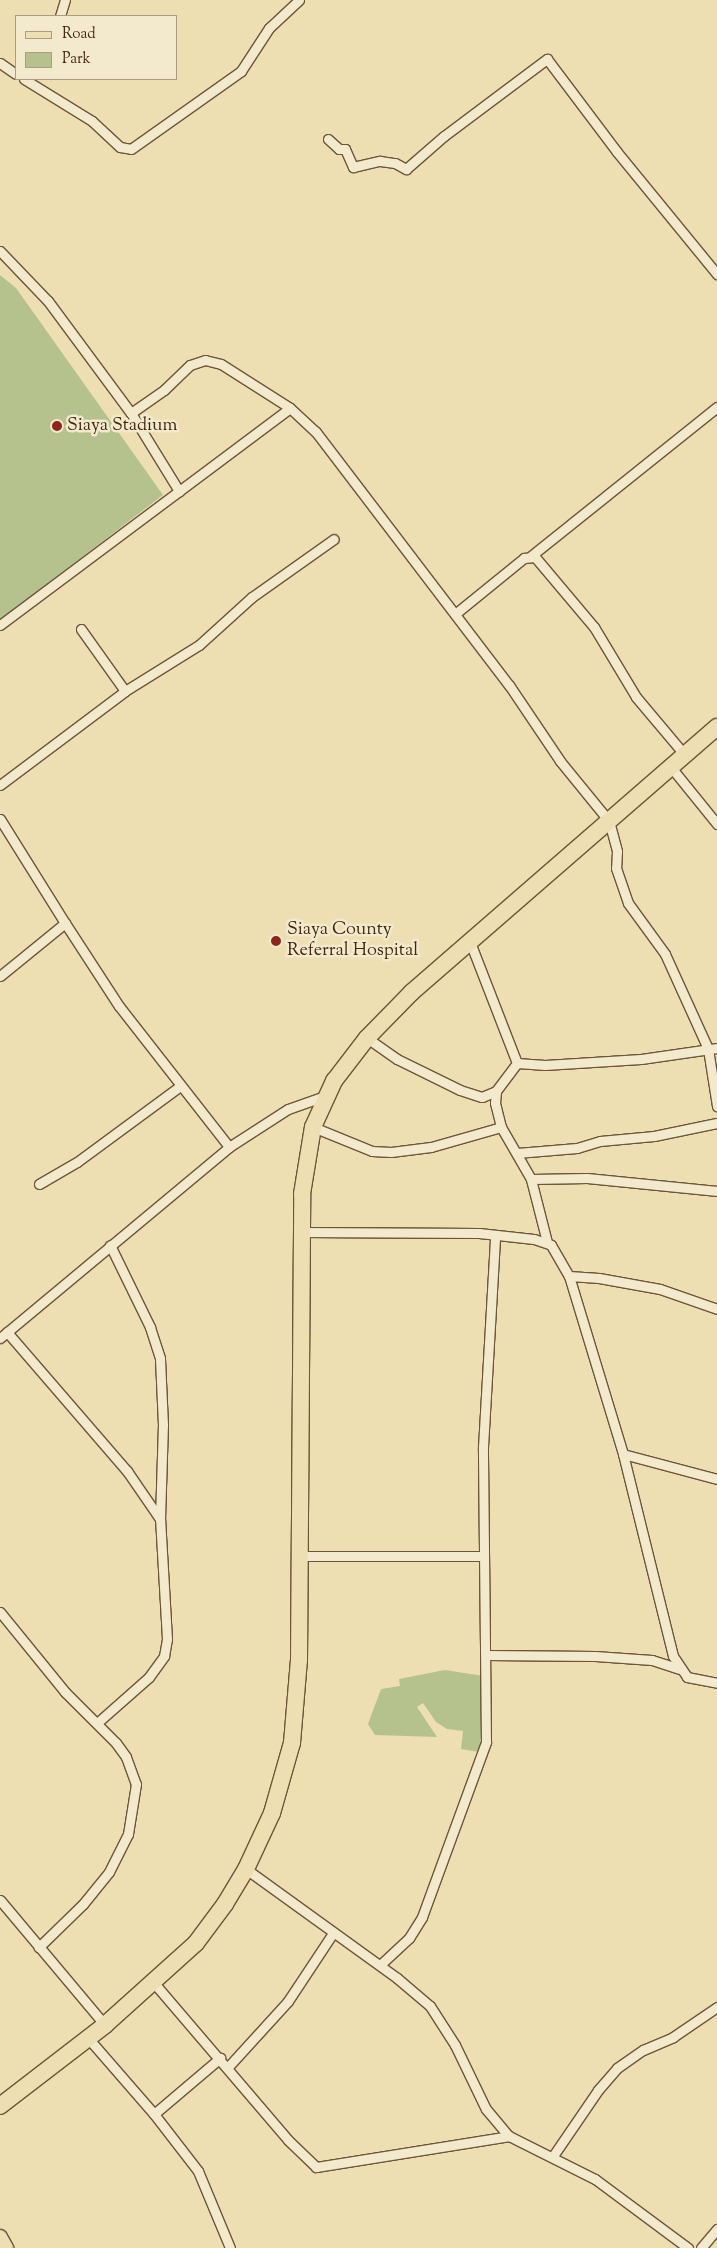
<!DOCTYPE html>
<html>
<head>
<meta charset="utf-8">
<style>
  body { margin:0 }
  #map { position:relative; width:717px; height:2248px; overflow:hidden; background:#eddfb2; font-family:"Sorts Mill Goudy",serif }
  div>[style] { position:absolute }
  .green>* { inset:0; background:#b5c28e }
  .roads { filter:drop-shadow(1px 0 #6e5538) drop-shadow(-1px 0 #6e5538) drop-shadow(0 1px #6e5538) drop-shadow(0 -1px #6e5538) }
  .street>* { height:9px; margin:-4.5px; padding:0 4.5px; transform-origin:4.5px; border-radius:4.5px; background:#f3eacd }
  .primary>* { height:14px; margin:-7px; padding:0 7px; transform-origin:7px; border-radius:7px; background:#eddfb2 }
  .highway>* { height:16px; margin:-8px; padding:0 8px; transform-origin:8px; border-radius:8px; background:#eddfb2 }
  .dots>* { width:14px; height:14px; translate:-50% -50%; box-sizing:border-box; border:2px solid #f3eacd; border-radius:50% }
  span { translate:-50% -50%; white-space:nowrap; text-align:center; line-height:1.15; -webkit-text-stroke:5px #f3eacd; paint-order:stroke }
  .poi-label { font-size:18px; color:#432710 }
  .left { translate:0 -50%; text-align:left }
  .legend { position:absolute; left:15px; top:15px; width:162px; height:65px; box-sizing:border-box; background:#f3eacd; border:1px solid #ad9c81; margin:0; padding:6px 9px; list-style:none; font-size:15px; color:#432710 }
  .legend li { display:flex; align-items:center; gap:10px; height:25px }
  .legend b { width:25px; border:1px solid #ad9c81 }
</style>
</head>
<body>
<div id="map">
  <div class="green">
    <i style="clip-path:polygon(0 275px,16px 288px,163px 495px,0 620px)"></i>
    <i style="clip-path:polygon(445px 1670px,490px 1677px,479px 1752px,461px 1749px,463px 1731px,447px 1729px,436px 1722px,423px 1703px,417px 1707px,437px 1737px,375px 1735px,368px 1724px,381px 1689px,400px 1686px,399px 1679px)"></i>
  </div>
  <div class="roads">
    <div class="street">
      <i style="left:60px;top:16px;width:17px;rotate:-73deg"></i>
      <i style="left:0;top:63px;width:19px;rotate:35deg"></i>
      <i style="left:24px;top:79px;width:80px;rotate:31.7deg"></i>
      <i style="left:92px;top:121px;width:38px;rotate:43deg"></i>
      <i style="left:120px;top:147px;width:11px;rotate:10deg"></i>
      <i style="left:131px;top:149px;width:135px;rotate:-35.3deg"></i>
      <i style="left:241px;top:71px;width:51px;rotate:-56.9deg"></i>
      <i style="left:269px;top:28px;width:41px;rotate:-43deg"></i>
      <i style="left:328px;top:139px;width:15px;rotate:42deg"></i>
      <i style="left:339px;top:149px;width:6px"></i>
      <i style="left:345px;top:149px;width:20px;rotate:66deg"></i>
      <i style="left:353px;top:167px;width:28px;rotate:-13deg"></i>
      <i style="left:380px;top:161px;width:15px;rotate:8deg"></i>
      <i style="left:395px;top:163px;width:13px;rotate:29deg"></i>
      <i style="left:406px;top:169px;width:50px;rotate:-41deg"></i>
      <i style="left:444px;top:136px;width:129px;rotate:-36.8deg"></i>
      <i style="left:547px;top:59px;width:116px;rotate:53deg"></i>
      <i style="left:617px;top:152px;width:158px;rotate:50.7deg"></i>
      <i style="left:0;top:251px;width:69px;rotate:46.2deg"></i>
      <i style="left:48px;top:301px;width:139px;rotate:53.5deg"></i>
      <i style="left:131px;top:413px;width:92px;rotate:58.4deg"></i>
      <i style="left:131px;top:413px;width:40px;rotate:-34.9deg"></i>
      <i style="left:164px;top:390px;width:36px;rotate:-44deg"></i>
      <i style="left:190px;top:365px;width:16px;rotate:-18deg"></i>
      <i style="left:205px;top:360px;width:16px;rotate:14deg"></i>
      <i style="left:221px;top:364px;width:82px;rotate:32.5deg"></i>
      <i style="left:531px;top:556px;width:238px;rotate:-38.7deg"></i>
      <i style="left:455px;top:614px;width:89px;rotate:-39.1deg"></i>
      <i style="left:524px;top:558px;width:11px;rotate:-5deg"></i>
      <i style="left:535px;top:557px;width:92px;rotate:49.9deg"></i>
      <i style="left:594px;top:627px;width:82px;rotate:59deg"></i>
      <i style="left:636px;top:697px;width:75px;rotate:49.9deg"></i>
      <i style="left:0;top:625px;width:362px;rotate:-36.8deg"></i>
      <i style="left:290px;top:408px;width:35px;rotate:43deg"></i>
      <i style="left:316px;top:432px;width:318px;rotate:52.7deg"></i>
      <i style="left:509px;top:685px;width:92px;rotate:56.1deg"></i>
      <i style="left:560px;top:761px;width:77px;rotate:50.8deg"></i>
      <i style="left:609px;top:821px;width:31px;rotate:75deg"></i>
      <i style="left:617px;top:851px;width:17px;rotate:93deg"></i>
      <i style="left:616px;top:868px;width:37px;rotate:71deg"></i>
      <i style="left:628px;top:903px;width:63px;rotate:54deg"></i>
      <i style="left:665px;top:954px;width:104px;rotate:65.6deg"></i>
      <i style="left:708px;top:1049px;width:58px;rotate:81deg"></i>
      <i style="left:125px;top:691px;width:87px;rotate:-31.9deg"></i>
      <i style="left:199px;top:645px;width:72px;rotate:-42.2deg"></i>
      <i style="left:252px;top:597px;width:100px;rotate:-35.3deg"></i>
      <i style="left:670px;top:766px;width:75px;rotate:51deg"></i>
      <i style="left:0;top:785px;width:156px;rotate:-36.9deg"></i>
      <i style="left:125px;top:691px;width:76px;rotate:-125.4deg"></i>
      <i style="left:0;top:819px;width:123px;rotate:58deg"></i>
      <i style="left:470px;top:942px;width:130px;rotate:68.8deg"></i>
      <i style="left:0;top:976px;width:84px;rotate:-39.2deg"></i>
      <i style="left:65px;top:923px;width:99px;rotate:57deg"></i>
      <i style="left:119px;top:1006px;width:179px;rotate:52deg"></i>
      <i style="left:229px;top:1147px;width:70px;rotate:-32.8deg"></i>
      <i style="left:288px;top:1109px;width:42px;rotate:-19.3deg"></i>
      <i style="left:367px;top:1038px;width:37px;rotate:35deg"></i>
      <i style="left:397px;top:1059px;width:70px;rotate:26.2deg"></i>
      <i style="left:460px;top:1090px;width:23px;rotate:18deg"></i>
      <i style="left:482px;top:1097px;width:15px;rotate:-23deg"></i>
      <i style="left:313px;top:1127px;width:64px;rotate:22.1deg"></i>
      <i style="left:372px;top:1151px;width:19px;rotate:3deg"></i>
      <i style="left:391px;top:1152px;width:40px;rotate:-7.1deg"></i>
      <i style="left:431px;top:1147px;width:73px;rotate:-15.9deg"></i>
      <i style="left:517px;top:1153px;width:60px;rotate:-4.8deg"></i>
      <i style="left:577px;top:1148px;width:24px;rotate:-17deg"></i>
      <i style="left:600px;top:1141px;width:54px;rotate:-5.3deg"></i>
      <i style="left:654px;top:1136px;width:64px;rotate:-11.7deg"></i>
      <i style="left:531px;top:1179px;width:56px;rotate:-1deg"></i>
      <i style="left:587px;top:1178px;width:131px;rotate:5.7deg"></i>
      <i style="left:39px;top:1184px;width:44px;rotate:-30.1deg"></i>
      <i style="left:77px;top:1162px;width:128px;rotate:-36.4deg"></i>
      <i style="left:302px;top:1232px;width:177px;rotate:0.3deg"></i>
      <i style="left:479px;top:1233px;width:55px;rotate:6.2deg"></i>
      <i style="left:534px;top:1239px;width:18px;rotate:19deg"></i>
      <i style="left:551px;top:1245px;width:36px;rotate:60deg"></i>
      <i style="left:569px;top:1276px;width:186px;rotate:73.1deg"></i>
      <i style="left:623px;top:1454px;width:208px;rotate:76.1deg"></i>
      <i style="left:673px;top:1656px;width:25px;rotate:56deg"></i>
      <i style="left:687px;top:1677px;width:31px;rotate:11deg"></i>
      <i style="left:547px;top:1242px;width:65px;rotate:-104.3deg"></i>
      <i style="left:531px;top:1179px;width:60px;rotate:-120deg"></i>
      <i style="left:501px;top:1127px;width:25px;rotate:-104deg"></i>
      <i style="left:495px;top:1103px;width:12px;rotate:-85deg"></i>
      <i style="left:496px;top:1091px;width:35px;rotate:-53deg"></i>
      <i style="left:517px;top:1063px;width:28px;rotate:4deg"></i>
      <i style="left:545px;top:1065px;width:96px;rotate:-3.6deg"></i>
      <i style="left:641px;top:1059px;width:77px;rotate:-8.2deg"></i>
      <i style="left:569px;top:1276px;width:30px;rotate:4deg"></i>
      <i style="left:599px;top:1278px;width:62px;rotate:10.2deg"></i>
      <i style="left:660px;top:1289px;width:60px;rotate:19.3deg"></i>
      <i style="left:7px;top:1332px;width:184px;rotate:49.2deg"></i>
      <i style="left:127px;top:1471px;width:58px;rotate:55.5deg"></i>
      <i style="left:0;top:1338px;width:298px;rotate:-39.8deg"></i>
      <i style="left:623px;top:1454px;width:97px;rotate:14.9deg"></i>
      <i style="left:300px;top:1556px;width:184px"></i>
      <i style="left:0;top:1612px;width:103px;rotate:50.9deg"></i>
      <i style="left:65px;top:1692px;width:72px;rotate:45deg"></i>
      <i style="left:116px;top:1743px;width:17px;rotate:54deg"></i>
      <i style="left:126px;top:1757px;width:29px;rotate:70deg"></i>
      <i style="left:136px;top:1784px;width:51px;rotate:99.1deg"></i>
      <i style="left:128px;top:1834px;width:42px;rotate:116.6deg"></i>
      <i style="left:109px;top:1872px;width:41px;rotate:129.1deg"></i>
      <i style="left:83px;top:1904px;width:62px;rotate:135.7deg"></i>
      <i style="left:487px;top:1655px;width:108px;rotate:0.5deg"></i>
      <i style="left:595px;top:1656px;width:57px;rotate:4deg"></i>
      <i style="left:652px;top:1660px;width:28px;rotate:18deg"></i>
      <i style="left:97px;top:1723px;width:69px;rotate:-41.5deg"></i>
      <i style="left:149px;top:1677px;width:26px;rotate:-54deg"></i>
      <i style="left:164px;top:1656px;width:17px;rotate:-80deg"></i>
      <i style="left:167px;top:1639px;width:120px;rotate:-93.3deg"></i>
      <i style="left:160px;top:1519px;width:94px;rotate:-88.2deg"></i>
      <i style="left:163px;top:1425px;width:67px;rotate:-92.6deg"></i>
      <i style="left:160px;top:1358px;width:33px;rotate:-108deg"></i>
      <i style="left:150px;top:1327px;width:91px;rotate:-116deg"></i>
      <i style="left:246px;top:1869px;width:186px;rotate:35.8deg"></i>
      <i style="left:397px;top:1978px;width:43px;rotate:40.3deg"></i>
      <i style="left:430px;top:2006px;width:46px;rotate:57.3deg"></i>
      <i style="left:455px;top:2045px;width:71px;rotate:64.2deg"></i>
      <i style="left:486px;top:2109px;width:35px;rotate:50deg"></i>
      <i style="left:509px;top:2136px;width:96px;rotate:26.6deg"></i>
      <i style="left:595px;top:2179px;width:116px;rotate:36.6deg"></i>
      <i style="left:0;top:1900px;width:163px;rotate:50deg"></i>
      <i style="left:380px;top:1965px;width:40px;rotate:-43deg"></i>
      <i style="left:409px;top:1938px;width:25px;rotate:-58deg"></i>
      <i style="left:422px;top:1917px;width:186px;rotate:-69.9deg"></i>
      <i style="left:486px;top:1742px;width:295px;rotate:-90.6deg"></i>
      <i style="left:483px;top:1447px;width:211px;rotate:-86.7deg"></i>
      <i style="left:154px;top:1983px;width:206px;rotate:49.5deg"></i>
      <i style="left:288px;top:2140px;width:39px;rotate:44deg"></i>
      <i style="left:316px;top:2167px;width:195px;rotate:-9.1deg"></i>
      <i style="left:88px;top:2038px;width:101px;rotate:49deg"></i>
      <i style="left:154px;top:2114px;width:72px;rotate:52.3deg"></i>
      <i style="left:198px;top:2171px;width:83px;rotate:67.4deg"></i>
      <i style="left:228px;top:2067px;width:89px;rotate:-47.7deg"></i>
      <i style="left:288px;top:2001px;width:82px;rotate:-56.5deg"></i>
      <i style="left:154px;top:2114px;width:87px;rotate:-40.3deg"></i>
      <i style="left:553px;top:2156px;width:80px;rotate:-55.7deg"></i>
      <i style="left:598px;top:2090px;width:29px;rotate:-49deg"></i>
      <i style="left:617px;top:2068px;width:32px;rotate:-35deg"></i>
      <i style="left:643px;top:2050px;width:33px;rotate:-23deg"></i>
      <i style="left:673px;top:2037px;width:53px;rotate:-34.3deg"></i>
      <i style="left:701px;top:2248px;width:25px;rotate:-50deg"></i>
    </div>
    <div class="primary">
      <i style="left:0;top:2237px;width:13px;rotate:61deg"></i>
    </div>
    <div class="highway">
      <i style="left:0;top:2106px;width:133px;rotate:-37.6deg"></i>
      <i style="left:105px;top:2025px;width:122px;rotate:-42deg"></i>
      <i style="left:196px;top:1943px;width:49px;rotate:-53.4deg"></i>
      <i style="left:225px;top:1904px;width:41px;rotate:-59deg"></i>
      <i style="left:246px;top:1869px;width:62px;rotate:-65.1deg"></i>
      <i style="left:272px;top:1813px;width:73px;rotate:-74.1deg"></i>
      <i style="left:292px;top:1743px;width:83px;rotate:-85.2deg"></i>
      <i style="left:299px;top:1660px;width:466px;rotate:-89.6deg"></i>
      <i style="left:302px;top:1194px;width:68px;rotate:-80.7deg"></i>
      <i style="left:313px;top:1127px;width:51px;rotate:-65.5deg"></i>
      <i style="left:334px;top:1081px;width:54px;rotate:-52.5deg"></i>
      <i style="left:367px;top:1038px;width:64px;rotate:-45.6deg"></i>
      <i style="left:412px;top:992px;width:404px;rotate:-41deg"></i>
    </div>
  </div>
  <div class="dots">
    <i style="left:57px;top:426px;background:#8f2418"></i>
    <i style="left:276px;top:941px;background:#8f2418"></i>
  </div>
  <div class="poi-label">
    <span class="left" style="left:67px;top:426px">Siaya Stadium</span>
    <span class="left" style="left:287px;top:941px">Siaya County<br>Referral Hospital</span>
  </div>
  <ul class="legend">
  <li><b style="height:6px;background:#eddfb2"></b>Road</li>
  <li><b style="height:14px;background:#b5c28e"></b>Park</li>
  </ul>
</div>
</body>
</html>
